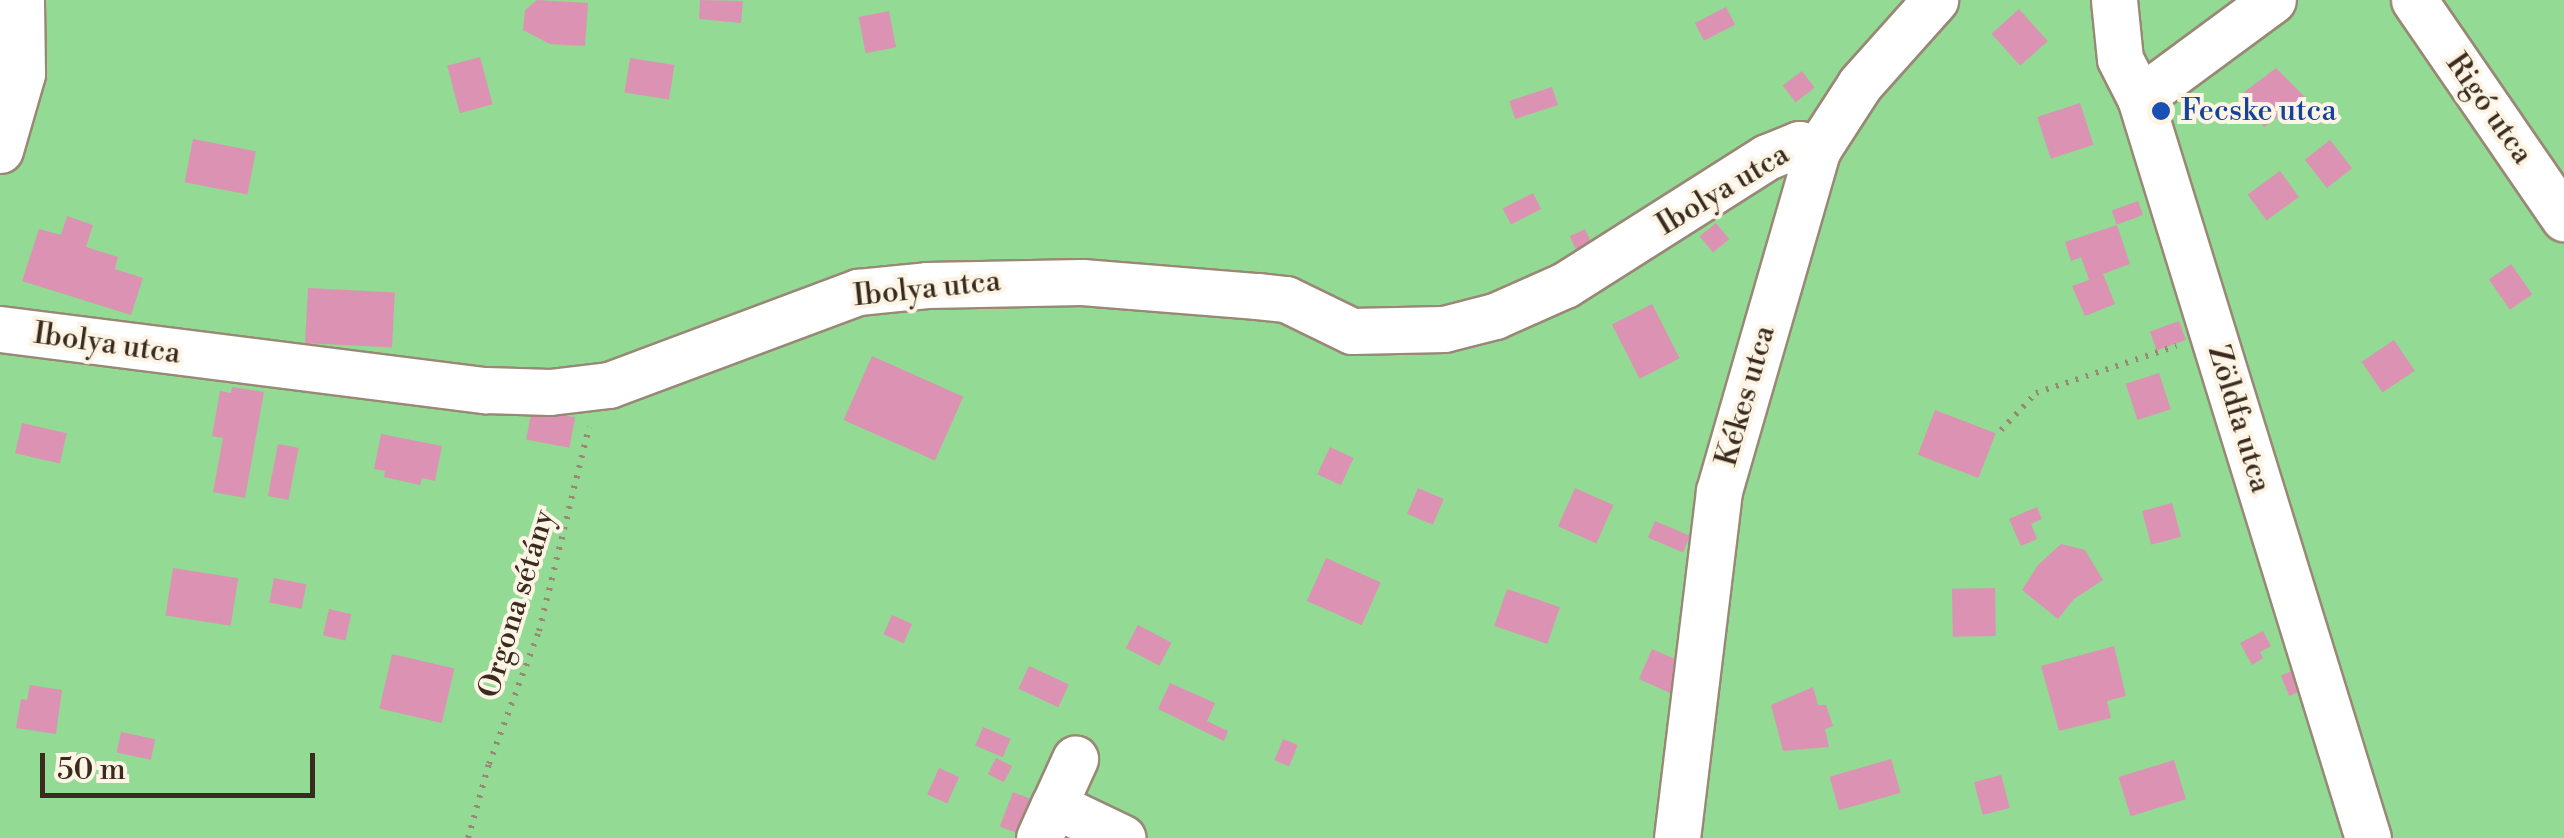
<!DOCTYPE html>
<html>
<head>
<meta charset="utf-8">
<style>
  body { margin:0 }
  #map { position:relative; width:2564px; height:838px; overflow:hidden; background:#f7e5cc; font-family:"Libre Bodoni",serif }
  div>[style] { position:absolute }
  .green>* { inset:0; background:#93da94; transform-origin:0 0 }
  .building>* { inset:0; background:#dc93b3; transform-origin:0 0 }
  .path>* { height:6px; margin-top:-3px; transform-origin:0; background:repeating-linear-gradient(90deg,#998875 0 2.5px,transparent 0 10.5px) }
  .roads { filter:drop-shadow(2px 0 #998875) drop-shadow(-2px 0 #998875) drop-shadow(0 2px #998875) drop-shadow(0 -2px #998875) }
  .minor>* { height:45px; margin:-22.5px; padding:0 22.5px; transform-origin:22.5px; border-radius:22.5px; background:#fff }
  .dots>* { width:28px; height:28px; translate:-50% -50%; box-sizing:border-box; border:5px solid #fcf5e5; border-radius:50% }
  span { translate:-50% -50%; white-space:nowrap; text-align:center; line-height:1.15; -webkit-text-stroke:8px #fcf5e5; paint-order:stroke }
  .street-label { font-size:30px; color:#3b2a1e }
  .transit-label { font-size:30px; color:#164399 }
  .left { translate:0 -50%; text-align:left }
  .scale { position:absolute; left:40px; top:753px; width:275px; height:45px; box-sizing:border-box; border:5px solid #3b2a1e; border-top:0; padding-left:12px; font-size:30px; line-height:35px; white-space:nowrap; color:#3b2a1e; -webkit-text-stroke:8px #fcf5e5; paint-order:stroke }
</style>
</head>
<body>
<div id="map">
  <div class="green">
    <i style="left:0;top:0;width:2564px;height:838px"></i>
  </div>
  <div class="building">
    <i style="clip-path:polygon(537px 0,588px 3px,585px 46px,550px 44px,523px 30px,525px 10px)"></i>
    <i style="clip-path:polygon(700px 0,743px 1px,741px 23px,699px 19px)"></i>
    <i style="left:1726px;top:7px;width:20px;height:35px;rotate:63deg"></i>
    <i style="left:2019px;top:9px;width:43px;height:37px;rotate:48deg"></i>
    <i style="left:889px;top:11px;width:37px;height:31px;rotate:79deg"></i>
    <i style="left:480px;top:57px;width:49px;height:34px;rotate:75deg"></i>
    <i style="left:630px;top:58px;width:45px;height:35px;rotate:9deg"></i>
    <i style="clip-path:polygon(2276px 68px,2305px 97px,2264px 127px,2243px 93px)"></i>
    <i style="left:1802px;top:71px;width:21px;height:24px;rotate:53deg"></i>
    <i style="left:1552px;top:87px;width:19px;height:45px;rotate:72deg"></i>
    <i style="left:2080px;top:103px;width:44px;height:45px;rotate:72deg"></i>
    <i style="left:193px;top:139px;width:64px;height:44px;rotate:11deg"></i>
    <i style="left:2330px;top:140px;width:36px;height:32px;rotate:52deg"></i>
    <i style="left:2280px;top:171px;width:32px;height:40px;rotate:54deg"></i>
    <i style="left:1533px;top:193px;width:18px;height:34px;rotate:63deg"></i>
    <i style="left:2138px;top:201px;width:15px;height:28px;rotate:70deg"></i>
    <i style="clip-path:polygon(67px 216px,93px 225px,86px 247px,118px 257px,115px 269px,143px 278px,131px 315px,22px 281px,39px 229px,61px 235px)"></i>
    <i style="left:1716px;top:223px;width:21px;height:21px;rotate:51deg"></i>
    <i style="clip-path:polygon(2117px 225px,2130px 264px,2103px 274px,2115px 304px,2085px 316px,2072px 286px,2089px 280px,2081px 257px,2071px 261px,2065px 242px)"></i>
    <i style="left:1585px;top:229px;width:21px;height:17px;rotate:65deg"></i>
    <i style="left:2511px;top:264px;width:37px;height:27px;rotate:55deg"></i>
    <i style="left:308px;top:288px;width:87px;height:55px;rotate:3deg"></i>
    <i style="left:1652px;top:304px;width:61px;height:45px;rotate:63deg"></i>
    <i style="left:2179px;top:321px;width:20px;height:31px;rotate:70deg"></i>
    <i style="left:2394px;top:340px;width:37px;height:39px;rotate:56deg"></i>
    <i style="left:872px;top:356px;width:100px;height:70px;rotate:24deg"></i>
    <i style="left:2159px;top:373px;width:38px;height:35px;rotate:72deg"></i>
    <i style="clip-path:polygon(232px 387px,264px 392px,245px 498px,213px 492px,223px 438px,212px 436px,220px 391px,231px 393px)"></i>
    <i style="left:532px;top:409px;width:44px;height:31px;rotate:11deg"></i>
    <i style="left:1935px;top:410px;width:65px;height:48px;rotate:21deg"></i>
    <i style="left:22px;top:423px;width:46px;height:31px;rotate:13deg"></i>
    <i style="clip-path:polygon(381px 434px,442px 446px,435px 481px,422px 478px,420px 485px,384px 477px,385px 471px,374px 469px)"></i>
    <i style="left:278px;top:444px;width:21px;height:53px;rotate:11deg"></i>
    <i style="left:1330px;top:447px;width:26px;height:30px;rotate:25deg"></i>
    <i style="left:1418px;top:488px;width:28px;height:28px;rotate:23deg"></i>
    <i style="left:1575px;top:488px;width:42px;height:42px;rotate:24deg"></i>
    <i style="left:2172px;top:503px;width:35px;height:31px;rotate:75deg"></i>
    <i style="clip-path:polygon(2037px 507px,2042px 519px,2031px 524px,2037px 539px,2021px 546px,2009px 519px)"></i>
    <i style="left:1655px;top:521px;width:38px;height:18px;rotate:23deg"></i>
    <i style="clip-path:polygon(2061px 544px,2085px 550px,2103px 580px,2074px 599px,2058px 619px,2022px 590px,2038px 565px)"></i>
    <i style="left:1326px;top:558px;width:60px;height:47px;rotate:24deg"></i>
    <i style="left:173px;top:568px;width:66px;height:48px;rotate:9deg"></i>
    <i style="left:274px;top:578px;width:33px;height:25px;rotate:11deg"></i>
    <i style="left:1995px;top:588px;width:48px;height:43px;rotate:89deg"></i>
    <i style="left:1507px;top:589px;width:56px;height:39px;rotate:19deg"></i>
    <i style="left:329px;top:609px;width:23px;height:27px;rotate:13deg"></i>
    <i style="left:892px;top:615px;width:22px;height:21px;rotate:24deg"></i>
    <i style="left:1138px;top:625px;width:38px;height:26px;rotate:28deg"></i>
    <i style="clip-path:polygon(2263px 631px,2271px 646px,2260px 652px,2263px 658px,2252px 665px,2240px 643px)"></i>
    <i style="clip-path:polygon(2114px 646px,2126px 696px,2107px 701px,2111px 718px,2059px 731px,2041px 666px)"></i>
    <i style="clip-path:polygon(1652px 649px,1684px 663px,1679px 697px,1639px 679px)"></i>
    <i style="left:392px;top:654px;width:64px;height:56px;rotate:13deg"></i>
    <i style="left:1029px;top:666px;width:44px;height:25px;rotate:25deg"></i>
    <i style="left:2292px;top:671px;width:22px;height:12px;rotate:68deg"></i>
    <i style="clip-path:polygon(1170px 683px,1215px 703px,1207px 721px,1228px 731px,1224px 741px,1158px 709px)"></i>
    <i style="clip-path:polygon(30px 685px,62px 690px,56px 734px,16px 728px,21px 699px,27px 700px)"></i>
    <i style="clip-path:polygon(1813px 687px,1818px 705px,1826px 705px,1833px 726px,1825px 729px,1829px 747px,1783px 751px,1771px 705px)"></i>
    <i style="left:983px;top:727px;width:30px;height:20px;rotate:23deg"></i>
    <i style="left:121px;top:732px;width:35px;height:21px;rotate:12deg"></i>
    <i style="left:1283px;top:739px;width:16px;height:23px;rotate:22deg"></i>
    <i style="left:996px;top:758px;width:18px;height:18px;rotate:27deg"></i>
    <i style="left:1891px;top:759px;width:35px;height:64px;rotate:74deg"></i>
    <i style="left:2174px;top:760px;width:41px;height:58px;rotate:73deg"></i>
    <i style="left:939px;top:768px;width:22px;height:29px;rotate:24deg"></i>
    <i style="left:2001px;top:775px;width:34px;height:28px;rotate:75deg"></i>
    <i style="left:1013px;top:792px;width:31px;height:37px;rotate:21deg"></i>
  </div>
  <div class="path">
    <i style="left:2001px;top:430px;width:51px;rotate:-46.6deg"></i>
    <i style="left:2036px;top:393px;width:148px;rotate:-18.6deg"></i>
    <i style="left:468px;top:838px;width:77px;rotate:-74.2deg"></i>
    <i style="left:489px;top:764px;width:142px;rotate:-69.4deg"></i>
    <i style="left:539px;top:631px;width:210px;rotate:-76.2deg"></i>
  </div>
  <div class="roads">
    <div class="minor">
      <i style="left:2114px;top:0;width:59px;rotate:84.2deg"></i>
      <i style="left:2120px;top:59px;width:44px;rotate:62.9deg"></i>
      <i style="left:2140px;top:98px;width:774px;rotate:72.88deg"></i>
      <i style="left:2414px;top:0;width:265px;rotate:55.5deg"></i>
      <i style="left:2140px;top:98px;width:165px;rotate:-36.4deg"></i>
      <i style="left:0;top:150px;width:79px;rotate:-73.9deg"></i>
      <i style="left:22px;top:74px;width:74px;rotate:-90.8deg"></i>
      <i style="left:0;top:329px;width:490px;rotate:7.2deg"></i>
      <i style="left:486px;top:390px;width:64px;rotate:1.8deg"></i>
      <i style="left:550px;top:392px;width:59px;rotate:-6.8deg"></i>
      <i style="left:609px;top:385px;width:266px;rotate:-20.5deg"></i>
      <i style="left:858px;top:292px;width:69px;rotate:-5.8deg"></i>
      <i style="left:927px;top:285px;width:155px;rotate:-1.1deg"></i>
      <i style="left:1082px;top:282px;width:176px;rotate:4.6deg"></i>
      <i style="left:1257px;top:296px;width:29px;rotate:6deg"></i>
      <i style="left:1286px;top:299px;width:73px;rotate:25.9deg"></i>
      <i style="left:1352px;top:331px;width:92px;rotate:-1.2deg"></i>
      <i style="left:1444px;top:329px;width:53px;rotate:-14.3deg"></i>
      <i style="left:1495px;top:316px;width:77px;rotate:-23.9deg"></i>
      <i style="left:1565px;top:285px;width:239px;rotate:-32.4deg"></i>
      <i style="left:1767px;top:157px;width:35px;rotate:-22deg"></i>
      <i style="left:1799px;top:144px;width:20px;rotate:15deg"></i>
      <i style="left:1054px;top:805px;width:51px;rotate:-65.5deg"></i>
      <i style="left:1039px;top:838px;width:36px;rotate:-66deg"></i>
      <i style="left:1054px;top:805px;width:76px;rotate:25.6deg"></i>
      <i style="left:1677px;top:838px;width:350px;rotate:-83.1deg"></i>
      <i style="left:1719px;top:491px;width:356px;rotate:-73.9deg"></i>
      <i style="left:1818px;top:149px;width:77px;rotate:-57.1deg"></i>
      <i style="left:1860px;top:84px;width:113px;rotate:-48.2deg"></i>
    </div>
  </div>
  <div class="dots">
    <i style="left:2161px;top:111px;background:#1a4fb4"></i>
  </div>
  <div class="street-label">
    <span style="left:2489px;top:109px;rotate:55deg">Rigó utca</span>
    <span style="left:1723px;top:190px;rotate:-31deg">Ibolya utca</span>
    <span style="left:927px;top:289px;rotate:-6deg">Ibolya utca</span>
    <span style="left:107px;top:344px;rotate:8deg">Ibolya utca</span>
    <span style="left:1746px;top:396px;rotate:-74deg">Kékes utca</span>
    <span style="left:2239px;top:419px;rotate:73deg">Zöldfa utca</span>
    <span style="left:517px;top:604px;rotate:-73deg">Orgona sétány</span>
  </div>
  <div class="transit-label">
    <span class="left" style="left:2181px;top:111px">Fecske utca</span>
  </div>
  <div class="scale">50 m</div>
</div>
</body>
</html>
